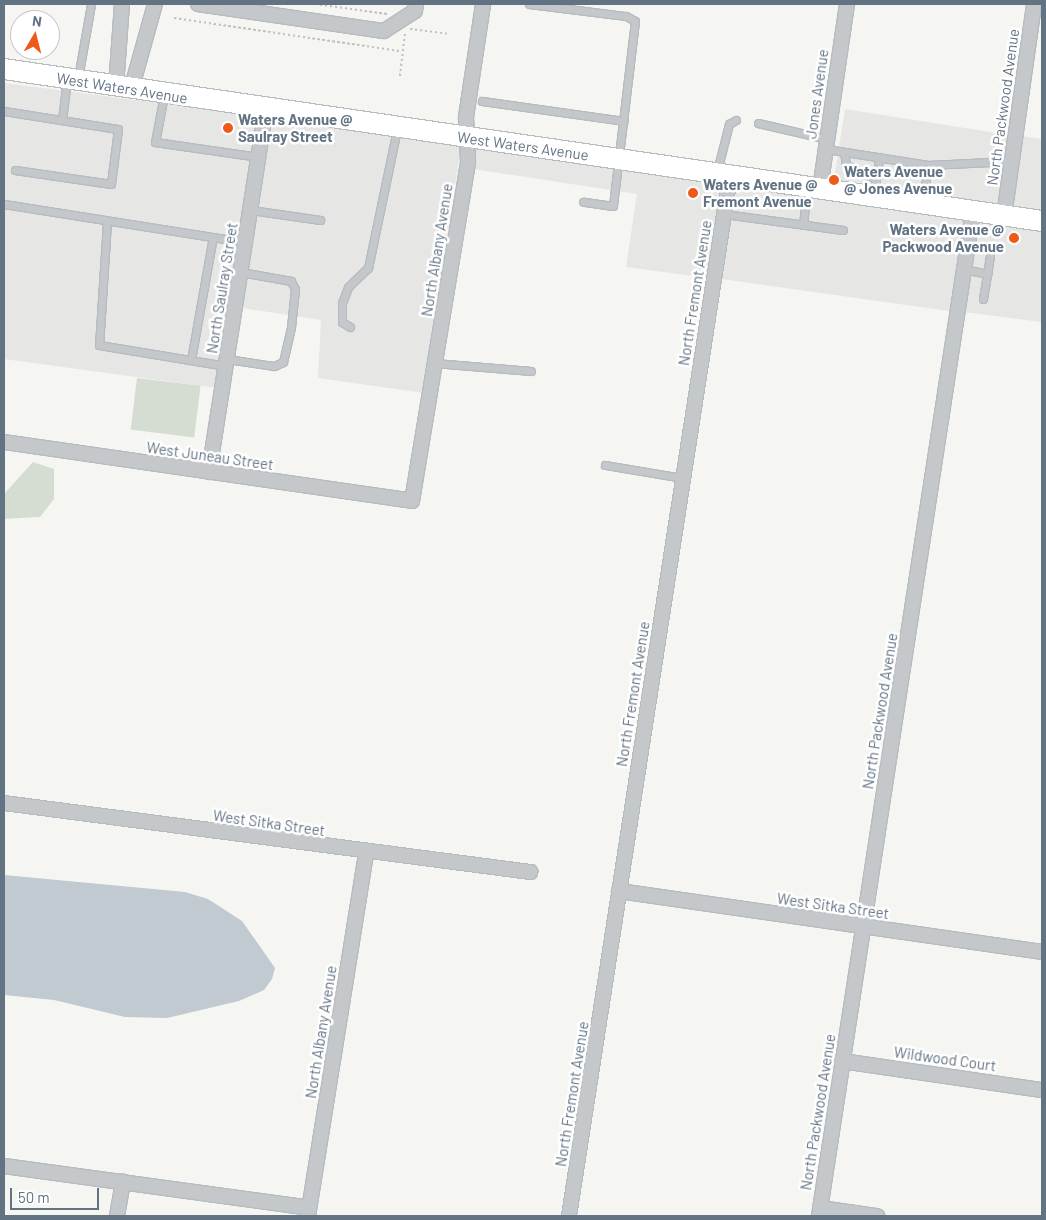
<!DOCTYPE html>
<html>
<head>
<meta charset="utf-8">
<style>
  body { margin:0 }
  #map { position:relative; width:1046px; height:1220px; overflow:hidden; background:#f5f6f1; font-family:Barlow,sans-serif }
  div>[style] { position:absolute }
  .built>* { inset:0; background:#e6e7e5; transform-origin:0 0 }
  .green>* { inset:0; background:#d5ddd2; transform-origin:0 0 }
  .water>* { inset:0; background:#c0cad0 }
  .path>* { height:2px; margin-top:-1px; transform-origin:0; background:repeating-linear-gradient(90deg,#bec0c2 0 2.5px,transparent 0 5px) }
  .roads { filter:drop-shadow(1px 0 #b6bbc0) drop-shadow(-1px 0 #b6bbc0) drop-shadow(0 1px #b6bbc0) drop-shadow(0 -1px #b6bbc0) }
  .service>* { height:7px; margin:-3.5px; padding:0 3.5px; transform-origin:3.5px; border-radius:3.5px; background:#c4c8cb }
  .minor>* { height:14px; margin:-7px; padding:0 7px; transform-origin:7px; border-radius:7px; background:#c4c8cb }
  .secondary>* { height:20px; margin:-10px; padding:0 10px; transform-origin:10px; border-radius:10px; background:#fff }
  .dots>* { width:14px; height:14px; translate:-50% -50%; box-sizing:border-box; border:2px solid #fff; border-radius:50% }
  span { translate:-50% -50%; white-space:nowrap; text-align:center; line-height:1.15; -webkit-text-stroke:5px #fff; paint-order:stroke }
  .street-label { font-size:15px; color:#627384 }
  .poi-label { font-size:15px; color:#627384; font-weight:700 }
  .left { translate:0 -50%; text-align:left }
  .right { translate:-100% -50%; text-align:right }
  .frame { position:absolute; inset:0; border:5px solid #627384; pointer-events:none }
  .north { position:absolute; left:10px; top:10px; width:50px; height:50px; box-sizing:border-box; background:#fff; border:1px solid #c0c7ce; border-radius:50%; rotate:8deg; font-size:14px; font-weight:700; line-height:20px; text-align:center; color:#627384 }
  .north::after { content:''; display:block; margin:auto; width:18px; height:22px; background:#ee5a19; clip-path:polygon(50% 0,100% 100%,50% 72%,0 100%) }
  .scale { position:absolute; left:10px; top:1188px; width:89px; height:22px; box-sizing:border-box; border:2px solid #627384; border-top:0; padding-left:6px; font-size:15px; line-height:18px; white-space:nowrap; color:#627384; -webkit-text-stroke:4px #fff; paint-order:stroke }
</style>
</head>
<body>
<div id="map">
  <div class="built">
    <i style="clip-path:polygon(4px 83px,259px 116px,217px 388px,4px 359px)"></i>
    <i style="left:845px;top:109px;width:166px;height:75px;rotate:9deg"></i>
    <i style="clip-path:polygon(272px 117px,461px 145px,424px 393px,318px 378px,321px 320px,242px 308px)"></i>
    <i style="clip-path:polygon(1022px 136px,1042px 139px,1042px 214px,1011px 210px)"></i>
    <i style="clip-path:polygon(473px 146px,723px 182px,708px 278px,626px 267px,637px 194px,473px 169px)"></i>
    <i style="left:735px;top:184px;width:233px;height:96px;rotate:8deg"></i>
    <i style="clip-path:polygon(978px 219px,1042px 228px,1042px 322px,964px 312px)"></i>
  </div>
  <div class="green">
    <i style="left:137px;top:378px;width:64px;height:52px;rotate:7deg"></i>
    <i style="clip-path:polygon(33px 462px,54px 469px,54px 499px,40px 517px,4px 519px,4px 494px)"></i>
  </div>
  <div class="water">
    <i style="clip-path:polygon(4px 875px,185px 892px,208px 899px,242px 921px,275px 968px,272px 979px,264px 990px,239px 1001px,167px 1018px,125px 1017px,54px 1000px,4px 995px)"></i>
  </div>
  <div class="path">
    <i style="left:315px;top:4px;width:73px;rotate:7.9deg"></i>
    <i style="left:174px;top:18px;width:228px;rotate:8.3deg"></i>
    <i style="left:410px;top:29px;width:38px;rotate:7deg"></i>
    <i style="left:400px;top:76px;width:43px;rotate:-83.4deg"></i>
  </div>
  <div class="roads">
    <div class="service">
      <i style="left:529px;top:4px;width:98px;rotate:7.1deg"></i>
      <i style="left:626px;top:16px;width:10px;rotate:29deg"></i>
      <i style="left:635px;top:21px;width:186px;rotate:96.8deg"></i>
      <i style="left:613px;top:206px;width:30px;rotate:-172deg"></i>
      <i style="left:78px;top:78px;width:75px;rotate:-80deg"></i>
      <i style="left:164px;top:95px;width:48px;rotate:100.8deg"></i>
      <i style="left:155px;top:142px;width:105px;rotate:8.2deg"></i>
      <i style="left:482px;top:101px;width:143px;rotate:8deg"></i>
      <i style="left:4px;top:111px;width:115px;rotate:9deg"></i>
      <i style="left:118px;top:129px;width:55px;rotate:97.3deg"></i>
      <i style="left:111px;top:184px;width:97px;rotate:-171.7deg"></i>
      <i style="left:62px;top:120px;width:39px;rotate:-83deg"></i>
      <i style="left:758px;top:123px;width:71px;rotate:13.1deg"></i>
      <i style="left:826px;top:149px;width:103px;rotate:8.9deg"></i>
      <i style="left:928px;top:165px;width:36px;rotate:98deg"></i>
      <i style="left:844px;top:152px;width:13px;rotate:81deg"></i>
      <i style="left:846px;top:165px;width:33px;rotate:25deg"></i>
      <i style="left:928px;top:165px;width:84px;rotate:-2.7deg"></i>
      <i style="left:717px;top:171px;width:49px;rotate:-75.7deg"></i>
      <i style="left:729px;top:124px;width:8px;rotate:-30deg"></i>
      <i style="left:874px;top:194px;width:37px;rotate:-82deg"></i>
      <i style="left:4px;top:204px;width:230px;rotate:9deg"></i>
      <i style="left:231px;top:240px;width:15px;rotate:-8deg"></i>
      <i style="left:251px;top:210px;width:70px;rotate:8.2deg"></i>
      <i style="left:724px;top:214px;width:120px;rotate:7.7deg"></i>
      <i style="left:107px;top:222px;width:123px;rotate:93.7deg"></i>
      <i style="left:99px;top:345px;width:129px;rotate:9.4deg"></i>
      <i style="left:803px;top:225px;width:37px;rotate:-84deg"></i>
      <i style="left:964px;top:269px;width:24px;rotate:12deg"></i>
      <i style="left:983px;top:299px;width:44px;rotate:-80.8deg"></i>
      <i style="left:350px;top:327px;width:9px;rotate:-148deg"></i>
      <i style="left:342px;top:322px;width:19px;rotate:-90deg"></i>
      <i style="left:342px;top:303px;width:17px;rotate:-69deg"></i>
      <i style="left:348px;top:287px;width:28px;rotate:-44deg"></i>
      <i style="left:368px;top:268px;width:142px;rotate:-78.2deg"></i>
      <i style="left:227px;top:359px;width:48px;rotate:8.5deg"></i>
      <i style="left:274px;top:366px;width:10px;rotate:-24deg"></i>
      <i style="left:283px;top:362px;width:36px;rotate:-77deg"></i>
      <i style="left:291px;top:327px;width:38px;rotate:-84deg"></i>
      <i style="left:295px;top:289px;width:9px;rotate:-117deg"></i>
      <i style="left:291px;top:281px;width:51px;rotate:-169.8deg"></i>
      <i style="left:191px;top:360px;width:125px;rotate:-79.9deg"></i>
      <i style="left:435px;top:363px;width:96px;rotate:4.8deg"></i>
      <i style="left:605px;top:465px;width:79px;rotate:9.5deg"></i>
    </div>
    <div class="minor">
      <i style="left:198px;top:4px;width:188px;rotate:8.3deg"></i>
      <i style="left:384px;top:31px;width:37px;rotate:-33deg"></i>
      <i style="left:415px;top:11px;width:7px;rotate:-82deg"></i>
      <i style="left:116px;top:87px;width:83px;rotate:-85.9deg"></i>
      <i style="left:131px;top:90px;width:89px;rotate:-74.4deg"></i>
      <i style="left:820px;top:189px;width:187px;rotate:-81.7deg"></i>
      <i style="left:1004px;top:216px;width:214px;rotate:-81.9deg"></i>
      <i style="left:4px;top:442px;width:412px;rotate:8.2deg"></i>
      <i style="left:412px;top:501px;width:344px;rotate:-80.6deg"></i>
      <i style="left:468px;top:162px;width:45px;rotate:-92.5deg"></i>
      <i style="left:466px;top:117px;width:114px;rotate:-81.4deg"></i>
      <i style="left:209px;top:472px;width:366px;rotate:-81.1deg"></i>
      <i style="left:4px;top:803px;width:531px;rotate:7.47deg"></i>
      <i style="left:619px;top:891px;width:427px;rotate:8.2deg"></i>
      <i style="left:842px;top:1061px;width:202px;rotate:8.3deg"></i>
      <i style="left:4px;top:1166px;width:308px;rotate:7.8deg"></i>
      <i style="left:820px;top:1208px;width:58px;rotate:8deg"></i>
      <i style="left:117px;top:1216px;width:35px;rotate:-80deg"></i>
      <i style="left:308px;top:1216px;width:368px;rotate:-80.9deg"></i>
      <i style="left:569px;top:1216px;width:1052px;rotate:-81.2deg"></i>
      <i style="left:819px;top:1216px;width:1017px;rotate:-81.29deg"></i>
    </div>
    <div class="secondary">
      <i style="left:4px;top:69px;width:1049px;rotate:8.33deg"></i>
    </div>
  </div>
  <div class="dots">
    <i style="left:228px;top:128px;background:#ee5a19"></i>
    <i style="left:834px;top:180px;background:#ee5a19"></i>
    <i style="left:693px;top:193px;background:#ee5a19"></i>
    <i style="left:1014px;top:238px;background:#ee5a19"></i>
  </div>
  <div class="street-label">
    <span style="left:122px;top:88px;rotate:9deg">West Waters Avenue</span>
    <span style="left:817px;top:94px;rotate:-82deg">Jones Avenue</span>
    <span style="left:1003px;top:107px;rotate:-82deg">North Packwood Avenue</span>
    <span style="left:523px;top:146px;rotate:8deg">West Waters Avenue</span>
    <span style="left:437px;top:250px;rotate:-81deg">North Albany Avenue</span>
    <span style="left:222px;top:288px;rotate:-81deg">North Saulray Street</span>
    <span style="left:695px;top:293px;rotate:-81deg">North Fremont Avenue</span>
    <span style="left:210px;top:456px;rotate:8deg">West Juneau Street</span>
    <span style="left:633px;top:694px;rotate:-81deg">North Fremont Avenue</span>
    <span style="left:880px;top:711px;rotate:-81deg">North Packwood Avenue</span>
    <span style="left:269px;top:823px;rotate:8deg">West Sitka Street</span>
    <span style="left:833px;top:906px;rotate:8deg">West Sitka Street</span>
    <span style="left:321px;top:1032px;rotate:-81deg">North Albany Avenue</span>
    <span style="left:945px;top:1059px;rotate:8deg">Wildwood Court</span>
    <span style="left:572px;top:1094px;rotate:-81deg">North Fremont Avenue</span>
    <span style="left:818px;top:1112px;rotate:-81deg">North Packwood Avenue</span>
  </div>
  <div class="poi-label">
    <span class="left" style="left:238px;top:128px">Waters Avenue @<br>Saulray Street</span>
    <span class="left" style="left:844px;top:180px">Waters Avenue<br>@ Jones Avenue</span>
    <span class="left" style="left:703px;top:193px">Waters Avenue @<br>Fremont Avenue</span>
    <span class="right" style="left:1004px;top:238px">Waters Avenue @<br>Packwood Avenue</span>
  </div>
  <div class="frame"></div>
  <div class="north">N</div>
  <div class="scale">50 m</div>
</div>
</body>
</html>
